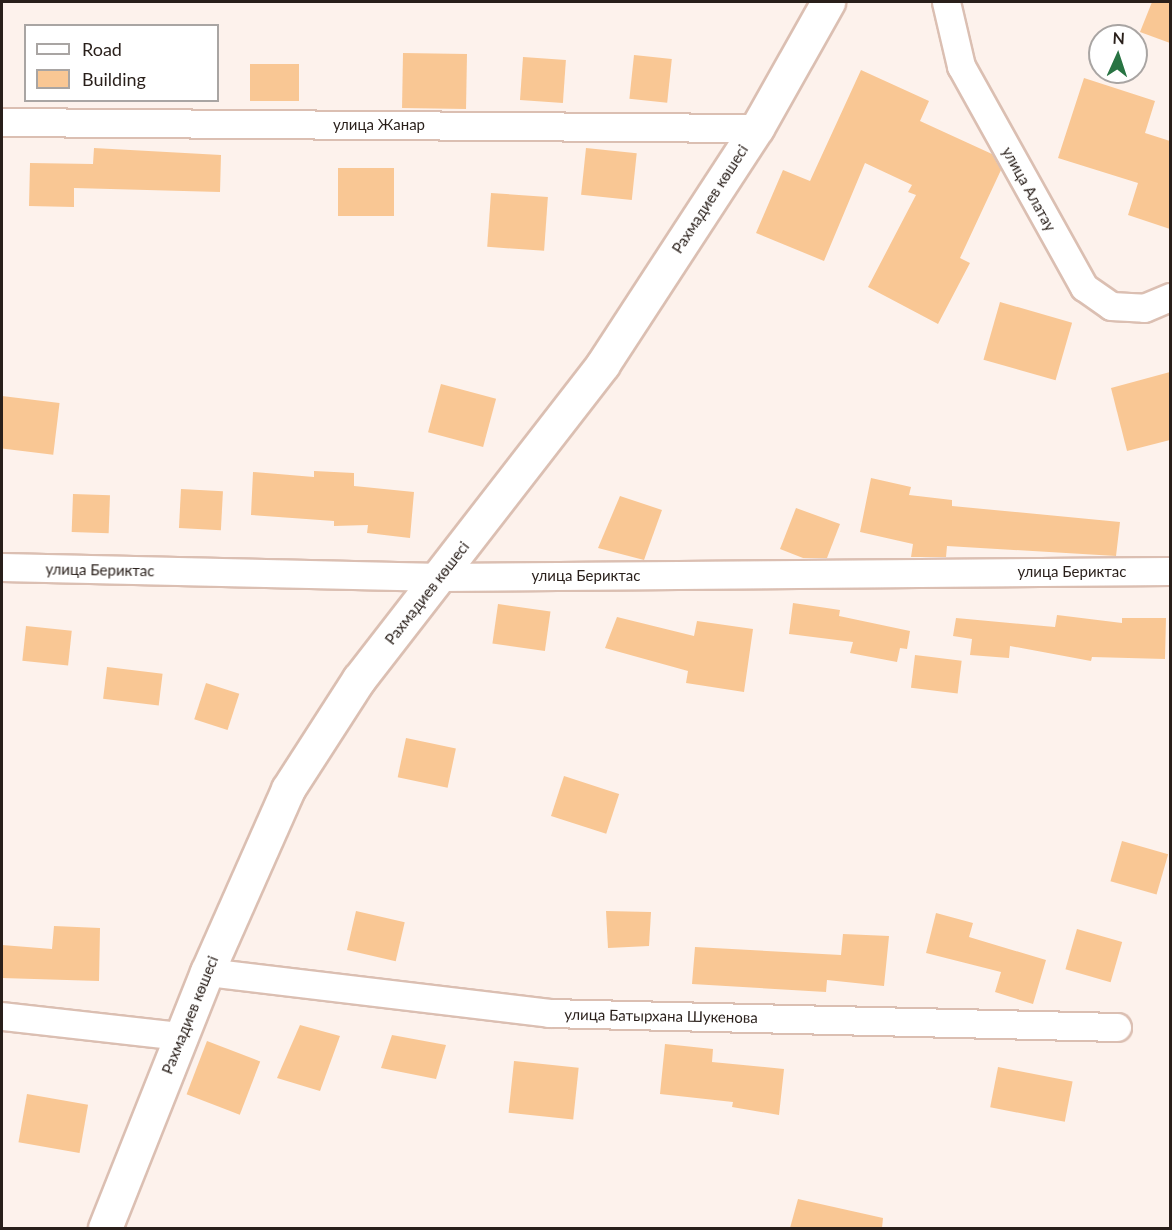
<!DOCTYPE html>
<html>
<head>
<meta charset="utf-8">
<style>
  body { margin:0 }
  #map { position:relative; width:1172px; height:1230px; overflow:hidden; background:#fdf2ec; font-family:Lato,sans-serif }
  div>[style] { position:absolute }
  .building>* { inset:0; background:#f9c794; transform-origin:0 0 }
  .roads { filter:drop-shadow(2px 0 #dbbfb2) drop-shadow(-2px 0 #dbbfb2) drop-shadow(0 2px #dbbfb2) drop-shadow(0 -2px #dbbfb2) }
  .minor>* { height:27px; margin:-13.5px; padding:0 13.5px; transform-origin:13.5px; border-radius:13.5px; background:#fff }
  .tertiary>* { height:33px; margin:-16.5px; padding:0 16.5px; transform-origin:16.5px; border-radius:16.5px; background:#fff }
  span { translate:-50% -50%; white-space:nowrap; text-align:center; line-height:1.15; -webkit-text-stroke:5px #fff; paint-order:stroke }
  .street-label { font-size:15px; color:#291f1a }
  .frame { position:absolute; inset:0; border:3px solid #291f1a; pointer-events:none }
  .legend { position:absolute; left:24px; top:24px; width:195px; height:78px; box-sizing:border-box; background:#fff; border:2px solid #a9a5a3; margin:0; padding:8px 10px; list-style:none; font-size:18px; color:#291f1a }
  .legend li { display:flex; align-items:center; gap:12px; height:30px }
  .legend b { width:30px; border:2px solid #a9a5a3 }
  .north { position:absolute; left:1088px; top:24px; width:60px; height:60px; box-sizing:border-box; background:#fff; border:2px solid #a9a5a3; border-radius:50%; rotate:3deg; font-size:16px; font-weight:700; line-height:24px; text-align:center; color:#291f1a }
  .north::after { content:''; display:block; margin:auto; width:21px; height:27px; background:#287443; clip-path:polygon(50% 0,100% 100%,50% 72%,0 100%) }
</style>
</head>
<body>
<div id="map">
  <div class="building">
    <i style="clip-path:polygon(1152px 2px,1170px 2px,1170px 43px,1140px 32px)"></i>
    <i style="left:403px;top:53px;width:64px;height:55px;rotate:1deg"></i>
    <i style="left:634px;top:55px;width:38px;height:44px;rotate:6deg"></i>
    <i style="left:523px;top:57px;width:43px;height:43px;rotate:4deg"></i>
    <i style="left:250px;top:64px;width:49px;height:37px"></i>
    <i style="clip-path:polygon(861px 70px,929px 101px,920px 121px,992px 154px,1001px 170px,960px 258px,970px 263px,938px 324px,868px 287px,916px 195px,908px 192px,912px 185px,865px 163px,824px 261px,756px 233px,783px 170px,810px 181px)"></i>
    <i style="clip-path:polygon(1084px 78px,1155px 101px,1145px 133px,1170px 141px,1170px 229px,1128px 215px,1138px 183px,1058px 158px)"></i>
    <i style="clip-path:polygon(94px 148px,221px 155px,220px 192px,74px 188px,74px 207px,29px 206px,30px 163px,93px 164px)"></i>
    <i style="left:586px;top:148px;width:51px;height:47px;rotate:6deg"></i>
    <i style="left:394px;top:168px;width:48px;height:56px;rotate:90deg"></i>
    <i style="left:491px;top:193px;width:57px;height:54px;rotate:4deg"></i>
    <i style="left:1000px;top:302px;width:75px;height:60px;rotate:16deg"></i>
    <i style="clip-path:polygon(1170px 372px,1170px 440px,1127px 451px,1111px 388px)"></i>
    <i style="left:441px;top:384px;width:57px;height:50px;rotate:15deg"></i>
    <i style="left:2px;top:396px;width:58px;height:52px;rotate:7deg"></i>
    <i style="clip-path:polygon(314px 471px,354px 473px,354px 486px,414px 492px,410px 538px,367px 533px,368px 525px,334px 526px,334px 521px,251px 515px,253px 472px,314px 477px)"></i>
    <i style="clip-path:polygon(871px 478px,911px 487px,909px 495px,952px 500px,952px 506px,1120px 522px,1116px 556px,947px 546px,946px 557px,911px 557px,913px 544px,860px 532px)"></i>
    <i style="left:181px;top:489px;width:42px;height:39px;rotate:3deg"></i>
    <i style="left:73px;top:494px;width:37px;height:38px;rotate:2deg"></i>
    <i style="clip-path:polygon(620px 496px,662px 510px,644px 560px,598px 548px)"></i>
    <i style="clip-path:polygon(796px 508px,840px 524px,827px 558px,803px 558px,780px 549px)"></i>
    <i style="clip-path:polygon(793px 603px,840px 610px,839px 616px,910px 631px,907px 649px,900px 648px,897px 662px,850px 653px,853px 642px,789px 634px)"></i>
    <i style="left:498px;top:604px;width:53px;height:40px;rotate:8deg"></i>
    <i style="clip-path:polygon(1057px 615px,1122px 623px,1122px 618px,1166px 618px,1165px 659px,1092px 657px,1091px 661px,1010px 646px,1009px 658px,970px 655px,972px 639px,953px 636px,956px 618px,1055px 627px)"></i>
    <i style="clip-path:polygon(617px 617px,694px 636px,697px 621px,753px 629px,744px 692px,686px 683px,688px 671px,605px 648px)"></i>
    <i style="left:26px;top:626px;width:46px;height:35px;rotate:6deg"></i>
    <i style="left:915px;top:655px;width:47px;height:33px;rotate:7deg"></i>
    <i style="left:107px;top:667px;width:56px;height:32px;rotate:7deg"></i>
    <i style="left:206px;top:683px;width:35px;height:38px;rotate:18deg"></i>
    <i style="left:406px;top:738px;width:51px;height:40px;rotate:12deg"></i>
    <i style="left:564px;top:776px;width:58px;height:42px;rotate:18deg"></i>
    <i style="left:1122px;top:841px;width:48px;height:42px;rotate:16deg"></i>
    <i style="left:356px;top:911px;width:50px;height:40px;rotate:13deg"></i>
    <i style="clip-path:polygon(606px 911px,651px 912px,649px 946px,608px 948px)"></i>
    <i style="clip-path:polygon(936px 913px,973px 923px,969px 937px,1046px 960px,1033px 1004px,995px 992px,1001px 972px,926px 953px)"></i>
    <i style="clip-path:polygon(54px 926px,100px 928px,99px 981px,2px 978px,2px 945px,52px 949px)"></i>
    <i style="left:1077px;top:929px;width:47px;height:42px;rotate:16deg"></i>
    <i style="clip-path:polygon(843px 934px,889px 936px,884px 986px,827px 980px,826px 992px,692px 984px,695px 947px,841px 955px)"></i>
    <i style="clip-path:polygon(300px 1025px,340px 1036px,320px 1091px,277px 1078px)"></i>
    <i style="clip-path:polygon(392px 1035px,446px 1045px,436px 1079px,381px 1068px)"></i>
    <i style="left:207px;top:1041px;width:57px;height:57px;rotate:21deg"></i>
    <i style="clip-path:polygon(665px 1044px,713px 1049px,712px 1062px,784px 1069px,779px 1115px,732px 1107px,733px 1102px,660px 1094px)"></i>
    <i style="left:514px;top:1061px;width:65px;height:52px;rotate:6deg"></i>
    <i style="left:998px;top:1067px;width:76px;height:41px;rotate:11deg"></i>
    <i style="left:27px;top:1094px;width:62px;height:49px;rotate:10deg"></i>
    <i style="clip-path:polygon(798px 1199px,883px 1218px,882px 1228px,790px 1228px)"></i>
  </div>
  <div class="roads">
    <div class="minor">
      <i style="left:946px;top:2px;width:66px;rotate:76.8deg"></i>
      <i style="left:961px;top:66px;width:253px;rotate:60.9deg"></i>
      <i style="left:1084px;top:287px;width:33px;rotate:35deg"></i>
      <i style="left:1111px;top:306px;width:33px;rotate:3deg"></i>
      <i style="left:1144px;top:308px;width:28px;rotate:-23deg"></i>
      <i style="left:2px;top:122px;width:755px;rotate:0.46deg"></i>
      <i style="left:2px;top:567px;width:439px;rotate:1.3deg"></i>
      <i style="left:441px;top:577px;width:729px;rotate:-0.47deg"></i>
      <i style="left:207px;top:972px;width:344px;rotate:6.8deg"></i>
      <i style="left:549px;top:1013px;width:568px;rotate:1.41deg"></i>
      <i style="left:2px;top:1016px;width:180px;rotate:6.4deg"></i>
    </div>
    <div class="tertiary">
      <i style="left:105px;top:1228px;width:276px;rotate:-68.3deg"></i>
      <i style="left:207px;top:972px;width:200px;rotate:-66.1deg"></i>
      <i style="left:288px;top:789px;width:131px;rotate:-57.2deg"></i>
      <i style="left:359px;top:679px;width:398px;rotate:-52.2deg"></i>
      <i style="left:603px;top:364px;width:282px;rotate:-56.9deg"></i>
      <i style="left:757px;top:128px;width:145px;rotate:-60.6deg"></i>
    </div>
  </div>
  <div class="street-label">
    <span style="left:379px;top:125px">улица Жанар</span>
    <span style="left:1029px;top:189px;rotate:61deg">улица Алатау</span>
    <span style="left:710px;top:199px;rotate:-57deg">Рахмадиев көшесі</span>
    <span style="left:100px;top:570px;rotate:1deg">улица Бериктас</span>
    <span style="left:1072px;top:572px">улица Бериктас</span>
    <span style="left:586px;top:576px">улица Бериктас</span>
    <span style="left:427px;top:593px;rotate:-52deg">Рахмадиев көшесі</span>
    <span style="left:190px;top:1015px;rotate:-68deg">Рахмадиев көшесі</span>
    <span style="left:661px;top:1016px;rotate:1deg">улица Батырхана Шукенова</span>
  </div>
  <div class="frame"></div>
  <ul class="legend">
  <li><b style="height:8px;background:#fff"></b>Road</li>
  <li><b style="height:16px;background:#f9c794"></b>Building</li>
  </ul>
  <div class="north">N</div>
</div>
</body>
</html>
